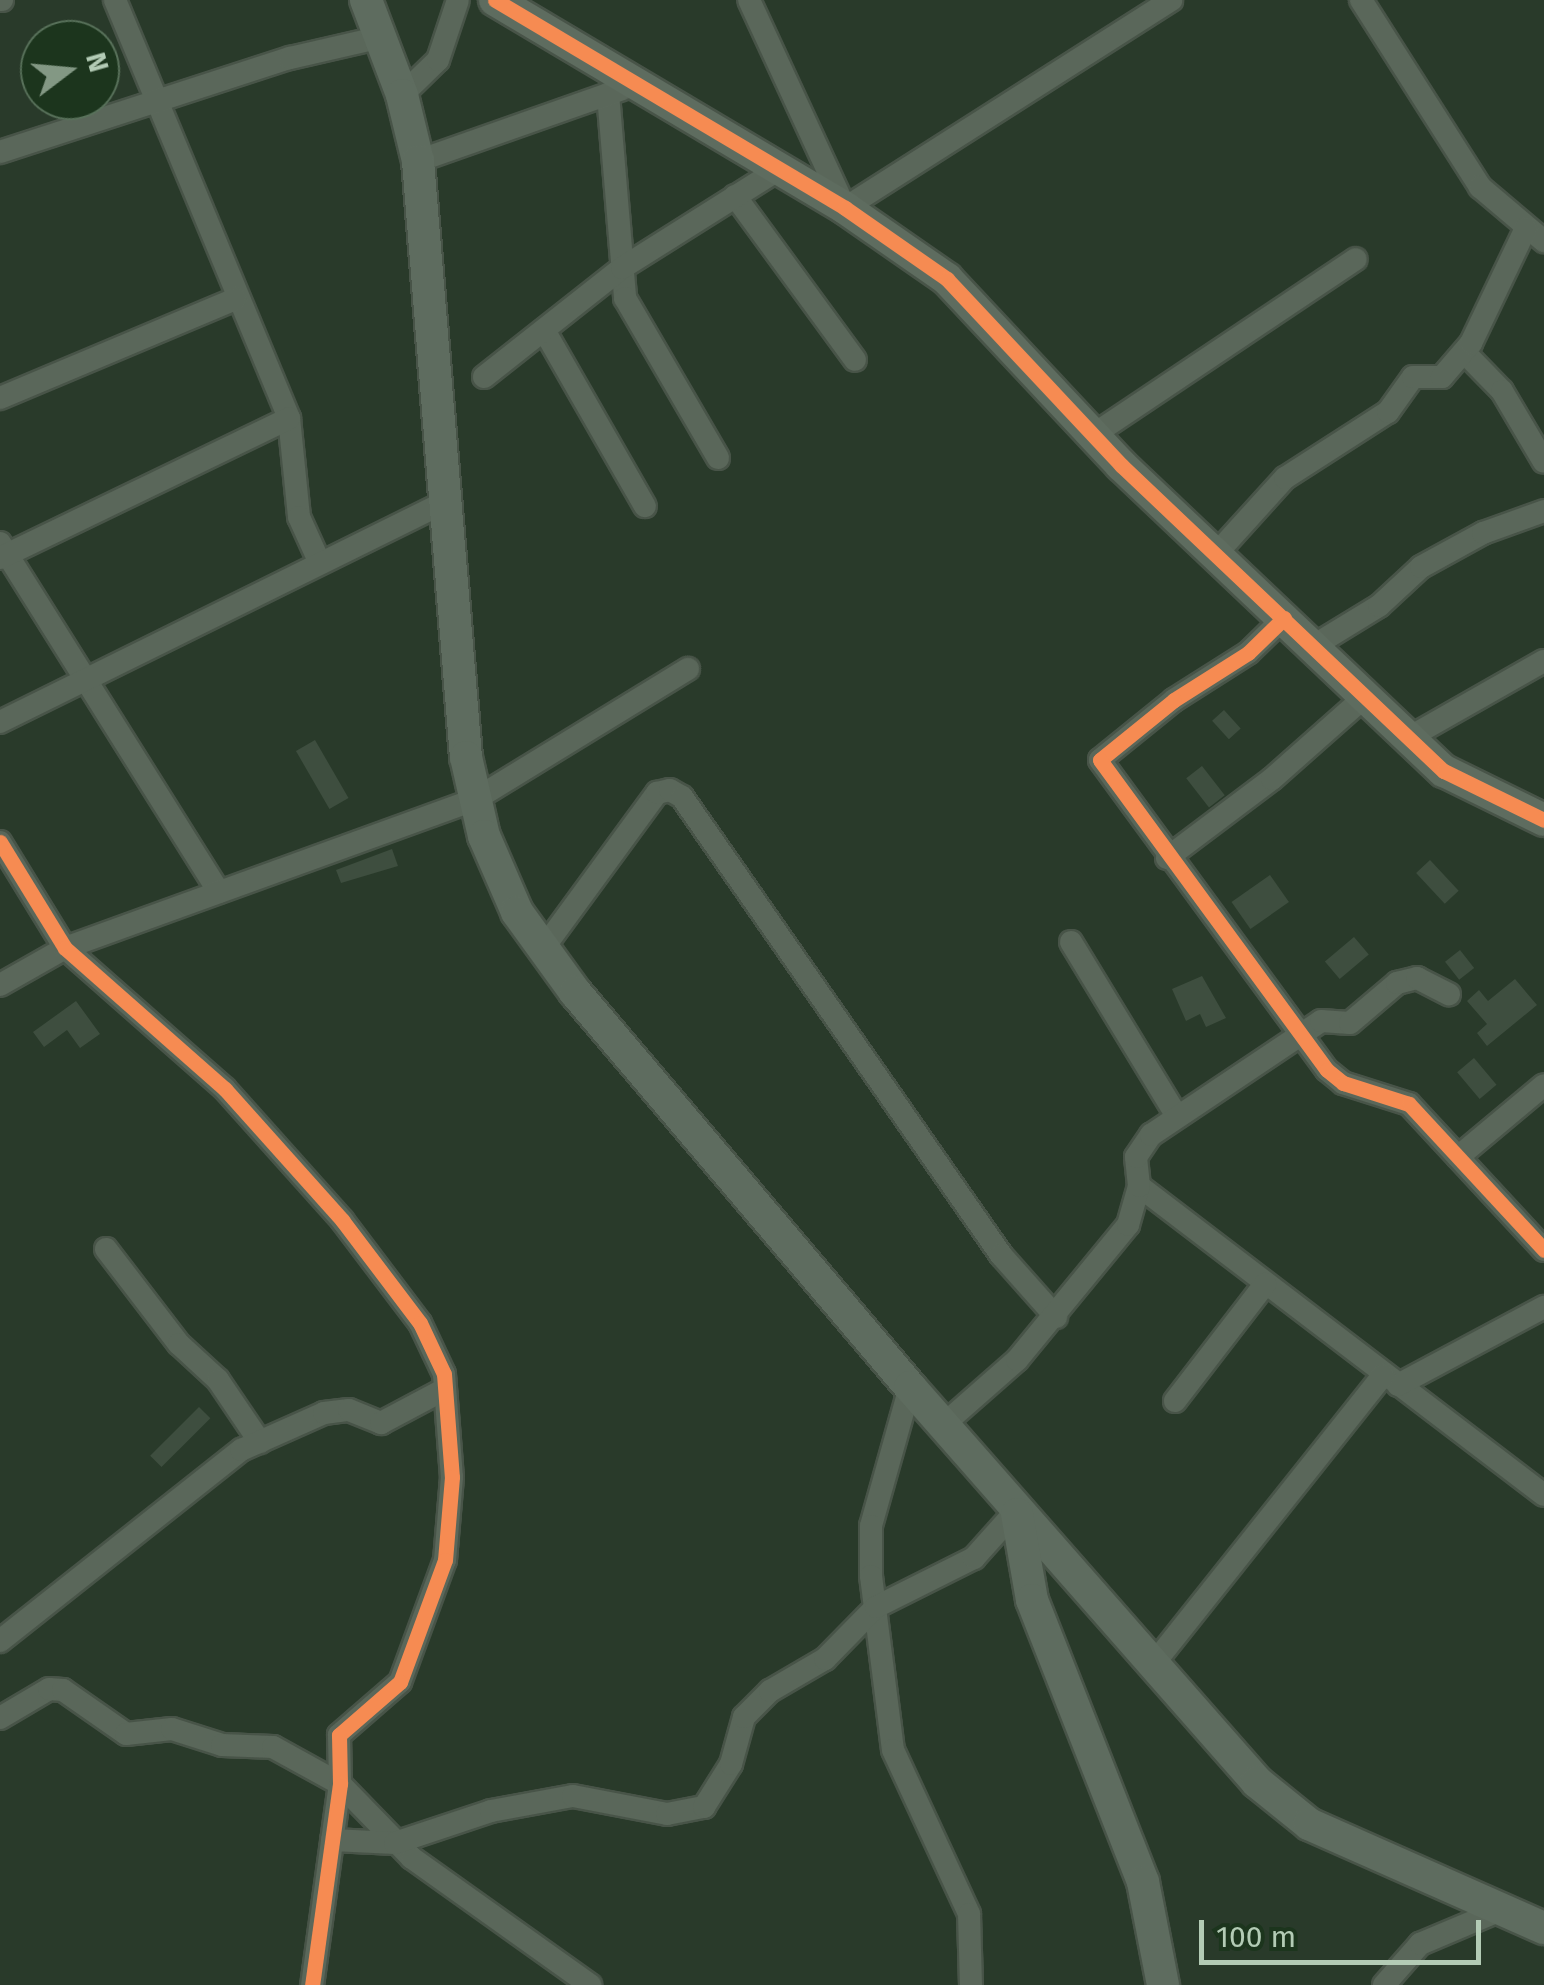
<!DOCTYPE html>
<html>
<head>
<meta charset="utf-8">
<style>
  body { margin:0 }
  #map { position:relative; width:1544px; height:1985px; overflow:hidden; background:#293a2a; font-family:"Fira Sans",sans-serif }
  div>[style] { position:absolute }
  .building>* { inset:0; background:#3e4e3f; transform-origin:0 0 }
  .roads { filter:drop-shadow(2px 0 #485448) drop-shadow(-2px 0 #485448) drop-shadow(0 2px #485448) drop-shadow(0 -2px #485448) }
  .street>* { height:22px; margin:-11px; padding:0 11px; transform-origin:11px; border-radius:11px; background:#5a675a }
  .secondary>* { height:32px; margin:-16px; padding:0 16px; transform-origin:16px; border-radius:16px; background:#5e6c5f }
  .cycleway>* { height:15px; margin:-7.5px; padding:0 7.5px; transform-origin:7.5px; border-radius:7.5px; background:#f68b52 }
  span { translate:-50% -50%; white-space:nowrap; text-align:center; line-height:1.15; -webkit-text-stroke:9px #1c351d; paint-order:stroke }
  .north { position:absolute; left:20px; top:20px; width:100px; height:100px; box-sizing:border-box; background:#1c351d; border:2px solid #58715a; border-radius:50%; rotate:74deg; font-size:28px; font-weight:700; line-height:40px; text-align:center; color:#b3cbb5 }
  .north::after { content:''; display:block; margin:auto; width:35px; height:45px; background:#839884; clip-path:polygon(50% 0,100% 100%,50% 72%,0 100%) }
  .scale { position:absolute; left:1199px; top:1920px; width:282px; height:45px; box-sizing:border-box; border:5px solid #b3cbb5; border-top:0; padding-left:12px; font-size:30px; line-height:35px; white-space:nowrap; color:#b3cbb5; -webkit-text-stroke:8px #1c351d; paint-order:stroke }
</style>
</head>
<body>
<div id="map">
  <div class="building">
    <i style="left:1224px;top:710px;width:25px;height:16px;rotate:48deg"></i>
    <i style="left:315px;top:740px;width:67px;height:22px;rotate:60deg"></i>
    <i style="left:1202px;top:766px;width:37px;height:20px;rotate:52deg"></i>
    <i style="clip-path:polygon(392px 849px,398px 866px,341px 883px,336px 870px)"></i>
    <i style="left:1430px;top:860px;width:42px;height:19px;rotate:47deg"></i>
    <i style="left:1270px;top:875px;width:33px;height:47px;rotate:55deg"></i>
    <i style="left:1354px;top:937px;width:23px;height:38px;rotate:50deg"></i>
    <i style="left:1460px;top:950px;width:23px;height:19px;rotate:52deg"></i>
    <i style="clip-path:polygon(1202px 976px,1226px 1018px,1206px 1027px,1200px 1014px,1186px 1021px,1172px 989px)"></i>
    <i style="clip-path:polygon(1515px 979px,1537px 1005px,1487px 1046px,1477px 1033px,1487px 1024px,1467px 1001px,1479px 990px,1488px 1001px)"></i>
    <i style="clip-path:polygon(76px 1001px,100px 1034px,80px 1048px,67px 1030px,44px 1047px,33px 1032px)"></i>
    <i style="left:1474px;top:1058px;width:35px;height:22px;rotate:50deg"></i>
    <i style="left:199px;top:1407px;width:16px;height:69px;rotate:45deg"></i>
  </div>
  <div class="roads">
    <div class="street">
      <i style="left:0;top:0;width:2px"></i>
      <i style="left:115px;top:0;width:453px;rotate:67.4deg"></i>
      <i style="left:289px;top:418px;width:100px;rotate:84.2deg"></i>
      <i style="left:299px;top:517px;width:48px;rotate:65.6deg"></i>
      <i style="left:749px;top:0;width:229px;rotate:65.2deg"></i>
      <i style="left:845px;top:208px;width:387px;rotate:-32.5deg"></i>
      <i style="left:1361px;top:0;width:222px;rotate:57.5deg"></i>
      <i style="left:1480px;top:187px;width:84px;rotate:40.2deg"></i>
      <i style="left:608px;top:94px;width:205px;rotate:85.2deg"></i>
      <i style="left:625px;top:298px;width:185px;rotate:59.8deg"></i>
      <i style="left:402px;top:95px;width:50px;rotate:-44.2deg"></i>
      <i style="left:438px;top:60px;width:63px;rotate:-71.6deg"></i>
      <i style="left:0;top:152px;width:305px;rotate:-18deg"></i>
      <i style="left:290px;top:58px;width:94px;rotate:-12.9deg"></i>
      <i style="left:418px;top:161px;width:216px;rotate:-19.4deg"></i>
      <i style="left:735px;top:196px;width:203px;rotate:53.8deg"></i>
      <i style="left:544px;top:330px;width:203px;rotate:60.2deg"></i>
      <i style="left:1464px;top:352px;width:54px;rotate:45.7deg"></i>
      <i style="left:1502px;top:391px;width:82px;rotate:59.4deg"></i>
      <i style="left:484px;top:377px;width:176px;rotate:-38.3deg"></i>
      <i style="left:622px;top:268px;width:186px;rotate:-32.2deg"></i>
      <i style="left:0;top:398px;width:255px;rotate:-22.8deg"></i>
      <i style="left:1093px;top:435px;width:316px;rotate:-33.8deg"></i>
      <i style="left:0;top:543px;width:412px;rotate:57.9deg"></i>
      <i style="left:1216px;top:554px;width:103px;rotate:-47.8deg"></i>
      <i style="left:1285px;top:478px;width:122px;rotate:-32.7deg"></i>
      <i style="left:1388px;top:412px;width:43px;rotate:-54.5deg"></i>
      <i style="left:1413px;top:377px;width:29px"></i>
      <i style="left:1442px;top:377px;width:45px;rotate:-49.5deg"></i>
      <i style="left:1471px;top:343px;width:127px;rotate:-64.4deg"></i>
      <i style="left:0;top:558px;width:321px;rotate:-25.8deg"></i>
      <i style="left:1284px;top:618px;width:50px;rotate:135.8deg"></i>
      <i style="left:1248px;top:653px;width:88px;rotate:147.6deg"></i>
      <i style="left:1174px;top:700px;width:95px;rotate:141deg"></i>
      <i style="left:1100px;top:760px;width:384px;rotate:53.8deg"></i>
      <i style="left:1327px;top:1070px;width:21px;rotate:39deg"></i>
      <i style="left:1343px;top:1083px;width:69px;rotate:17.7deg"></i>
      <i style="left:1409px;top:1104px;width:199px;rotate:47.2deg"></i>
      <i style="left:1315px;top:645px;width:75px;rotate:-31.4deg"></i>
      <i style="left:1379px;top:606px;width:57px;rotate:-42.9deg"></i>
      <i style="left:1421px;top:567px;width:71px;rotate:-28.7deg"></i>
      <i style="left:1483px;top:533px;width:65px;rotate:-19.8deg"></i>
      <i style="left:0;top:722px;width:495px;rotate:-26.3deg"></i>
      <i style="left:1410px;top:737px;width:154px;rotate:-29.6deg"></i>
      <i style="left:0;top:842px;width:124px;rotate:58.5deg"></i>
      <i style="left:65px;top:948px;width:213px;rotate:41.4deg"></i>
      <i style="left:225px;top:1089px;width:176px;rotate:48.2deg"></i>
      <i style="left:342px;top:1220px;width:129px;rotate:52.9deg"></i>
      <i style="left:420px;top:1323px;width:56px;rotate:64.8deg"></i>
      <i style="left:444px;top:1374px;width:103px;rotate:85.6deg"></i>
      <i style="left:452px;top:1477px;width:83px;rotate:94.8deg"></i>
      <i style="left:445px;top:1560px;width:130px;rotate:110.2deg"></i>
      <i style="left:400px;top:1682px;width:81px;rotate:139deg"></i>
      <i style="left:339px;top:1735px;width:49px;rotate:88.8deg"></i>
      <i style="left:340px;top:1784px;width:203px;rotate:97.9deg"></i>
      <i style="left:1167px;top:858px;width:131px;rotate:-37deg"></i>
      <i style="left:1272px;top:779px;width:127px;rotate:-41.5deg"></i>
      <i style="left:1071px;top:942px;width:204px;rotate:58.7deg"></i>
      <i style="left:542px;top:950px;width:195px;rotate:-53.8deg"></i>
      <i style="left:657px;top:793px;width:13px;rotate:-13deg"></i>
      <i style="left:670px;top:790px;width:14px;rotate:30deg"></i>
      <i style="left:682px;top:797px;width:558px;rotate:55.14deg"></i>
      <i style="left:1001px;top:1255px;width:83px;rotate:48.4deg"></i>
      <i style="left:0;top:985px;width:75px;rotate:-29.6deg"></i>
      <i style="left:65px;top:948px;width:435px;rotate:-19.9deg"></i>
      <i style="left:474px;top:800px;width:251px;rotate:-31.5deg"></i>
      <i style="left:1458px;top:1157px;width:112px;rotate:-39.9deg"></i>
      <i style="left:1139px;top:1186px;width:509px;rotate:37.34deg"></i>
      <i style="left:106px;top:1249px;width:120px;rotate:52.5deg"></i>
      <i style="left:179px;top:1344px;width:53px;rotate:42.7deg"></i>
      <i style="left:218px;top:1380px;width:75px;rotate:55.9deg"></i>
      <i style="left:1398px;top:1385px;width:166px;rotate:-28.1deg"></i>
      <i style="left:910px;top:1387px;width:144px;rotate:105.7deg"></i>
      <i style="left:871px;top:1526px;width:50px;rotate:90deg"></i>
      <i style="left:871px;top:1576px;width:175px;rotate:82.8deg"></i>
      <i style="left:893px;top:1750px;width:181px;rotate:65.1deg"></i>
      <i style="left:969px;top:1914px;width:71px;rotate:88.4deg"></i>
      <i style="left:1175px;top:1401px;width:148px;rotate:-52.4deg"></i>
      <i style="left:943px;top:1425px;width:98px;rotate:-41.3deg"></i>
      <i style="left:1017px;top:1360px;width:175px;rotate:-50.6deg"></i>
      <i style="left:1128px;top:1225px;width:41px;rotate:-74.2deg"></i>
      <i style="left:1139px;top:1186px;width:29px;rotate:-96deg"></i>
      <i style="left:1136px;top:1157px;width:27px;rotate:-56deg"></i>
      <i style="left:1151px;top:1135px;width:205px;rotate:-33.8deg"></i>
      <i style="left:1321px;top:1021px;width:29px;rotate:4deg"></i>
      <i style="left:1350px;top:1023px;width:62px;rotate:-40.4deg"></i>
      <i style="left:1397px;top:983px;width:21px;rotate:-14deg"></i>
      <i style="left:1417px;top:978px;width:36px;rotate:27deg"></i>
      <i style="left:0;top:1641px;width:308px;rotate:-38.4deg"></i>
      <i style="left:241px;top:1450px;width:91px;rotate:-24deg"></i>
      <i style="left:324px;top:1413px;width:25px;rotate:-7deg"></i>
      <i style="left:349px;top:1410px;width:35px;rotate:22deg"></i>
      <i style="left:381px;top:1423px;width:72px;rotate:-28deg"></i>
      <i style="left:1151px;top:1667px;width:373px;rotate:-51.5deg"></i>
      <i style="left:0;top:1718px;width:57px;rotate:-30.6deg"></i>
      <i style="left:49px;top:1689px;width:14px;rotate:4deg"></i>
      <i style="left:63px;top:1690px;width:77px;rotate:34.9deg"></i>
      <i style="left:126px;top:1734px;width:46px;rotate:-6.2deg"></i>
      <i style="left:172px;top:1729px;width:52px;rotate:17.7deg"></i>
      <i style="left:222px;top:1745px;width:51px;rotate:2.2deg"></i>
      <i style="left:273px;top:1747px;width:77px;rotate:28.9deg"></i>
      <i style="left:340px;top:1784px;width:103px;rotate:45.8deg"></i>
      <i style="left:412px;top:1858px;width:219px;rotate:35.5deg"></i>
      <i style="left:332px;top:1840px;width:63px;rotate:2.7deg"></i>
      <i style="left:395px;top:1843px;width:101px;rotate:-18.4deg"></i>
      <i style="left:491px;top:1811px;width:83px;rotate:-10.4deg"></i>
      <i style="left:573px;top:1796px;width:96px;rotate:10.8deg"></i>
      <i style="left:667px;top:1814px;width:38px;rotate:-11deg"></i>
      <i style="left:704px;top:1807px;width:51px;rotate:-57.9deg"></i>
      <i style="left:731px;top:1764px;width:49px;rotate:-74.5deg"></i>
      <i style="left:744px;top:1717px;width:37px;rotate:-45deg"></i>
      <i style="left:770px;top:1691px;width:64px;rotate:-30.2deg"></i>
      <i style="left:825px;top:1659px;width:73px;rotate:-45.6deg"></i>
      <i style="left:876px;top:1607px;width:110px;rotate:-26.6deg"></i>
      <i style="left:974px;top:1558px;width:63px;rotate:-48.2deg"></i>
      <i style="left:1384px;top:1985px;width:55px;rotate:-48.7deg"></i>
      <i style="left:1420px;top:1944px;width:82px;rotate:-22.8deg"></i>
    </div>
    <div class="secondary">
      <i style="left:366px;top:0;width:102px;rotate:69.2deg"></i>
      <i style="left:402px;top:95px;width:68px;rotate:76.4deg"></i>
      <i style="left:418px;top:161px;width:598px;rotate:85.4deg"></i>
      <i style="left:466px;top:757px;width:81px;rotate:77.2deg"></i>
      <i style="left:484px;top:836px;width:83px;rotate:66.5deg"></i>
      <i style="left:517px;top:912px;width:99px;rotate:54.1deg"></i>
      <i style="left:575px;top:992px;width:518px;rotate:49.7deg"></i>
      <i style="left:910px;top:1387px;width:526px;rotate:48.7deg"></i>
      <i style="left:1257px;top:1782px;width:67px;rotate:38.9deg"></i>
      <i style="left:1309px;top:1824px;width:257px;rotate:23.9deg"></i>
      <i style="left:495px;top:0;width:407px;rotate:30.7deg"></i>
      <i style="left:845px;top:208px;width:124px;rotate:34.8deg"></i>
      <i style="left:947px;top:279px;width:255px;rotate:46.9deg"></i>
      <i style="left:1121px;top:465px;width:445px;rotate:43.5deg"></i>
      <i style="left:1444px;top:771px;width:111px;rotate:26.1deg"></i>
      <i style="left:1017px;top:1514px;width:87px;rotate:80.1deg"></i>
      <i style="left:1032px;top:1600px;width:303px;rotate:68.5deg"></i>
      <i style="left:1143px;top:1882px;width:105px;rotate:79deg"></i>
    </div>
  </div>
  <div class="cycleway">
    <i style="left:495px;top:0;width:407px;rotate:30.7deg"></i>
    <i style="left:845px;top:208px;width:124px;rotate:34.8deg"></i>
    <i style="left:947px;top:279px;width:255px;rotate:46.9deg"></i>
    <i style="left:1121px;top:465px;width:445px;rotate:43.5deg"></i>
    <i style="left:1444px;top:771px;width:111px;rotate:26.1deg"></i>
    <i style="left:1284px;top:618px;width:50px;rotate:135.8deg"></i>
    <i style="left:1248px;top:653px;width:88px;rotate:147.6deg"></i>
    <i style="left:1174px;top:700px;width:95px;rotate:141deg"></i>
    <i style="left:1100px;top:760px;width:384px;rotate:53.8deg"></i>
    <i style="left:1327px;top:1070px;width:21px;rotate:39deg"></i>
    <i style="left:1343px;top:1083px;width:69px;rotate:17.7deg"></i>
    <i style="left:1409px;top:1104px;width:199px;rotate:47.2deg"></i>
    <i style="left:0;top:842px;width:124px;rotate:58.5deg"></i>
    <i style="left:65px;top:948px;width:213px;rotate:41.4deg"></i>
    <i style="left:225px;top:1089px;width:176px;rotate:48.2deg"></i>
    <i style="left:342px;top:1220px;width:129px;rotate:52.9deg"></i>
    <i style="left:420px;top:1323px;width:56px;rotate:64.8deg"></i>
    <i style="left:444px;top:1374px;width:103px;rotate:85.6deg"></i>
    <i style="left:452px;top:1477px;width:83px;rotate:94.8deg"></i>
    <i style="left:445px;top:1560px;width:130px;rotate:110.2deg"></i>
    <i style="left:400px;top:1682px;width:81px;rotate:139deg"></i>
    <i style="left:339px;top:1735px;width:49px;rotate:88.8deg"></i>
    <i style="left:340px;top:1784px;width:203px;rotate:97.9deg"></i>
  </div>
  <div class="north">N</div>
  <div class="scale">100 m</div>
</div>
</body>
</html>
